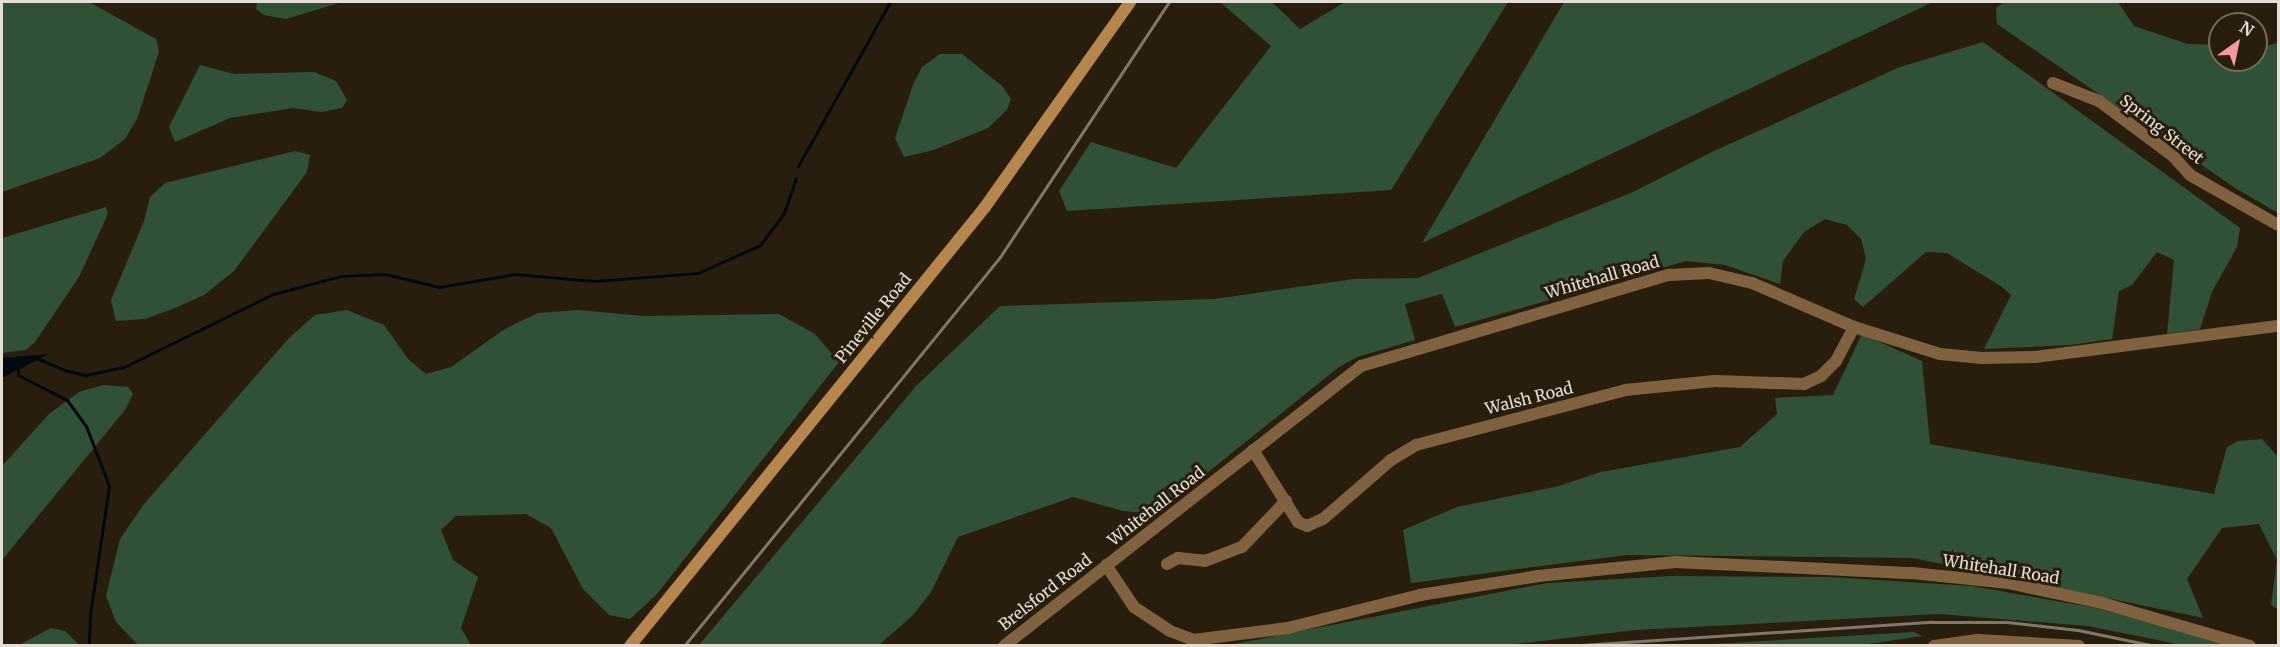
<!DOCTYPE html>
<html>
<head>
<meta charset="utf-8">
<style>
  body { margin:0 }
  #map { position:relative; width:2280px; height:647px; overflow:hidden; background:#291e0e; font-family:Merriweather,serif }
  div>[style] { position:absolute }
  .green>* { inset:0; background:#305136 }
  .water>* { inset:0; background:#000912 }
  .stream>* { height:3px; margin:-1.5px; padding:0 1.5px; transform-origin:1.5px; border-radius:1.5px; background:#000912 }
  .minor>* { height:12px; margin:-6px; padding:0 6px; transform-origin:6px; border-radius:6px; background:#806140 }
  .secondary>* { height:12px; margin:-6px; padding:0 6px; transform-origin:6px; border-radius:6px; background:#b7864f }
  .rail>* { height:3px; margin:-1.5px; padding:0 1.5px; transform-origin:1.5px; border-radius:1.5px; background:#807769 }
  span { translate:-50% -50%; white-space:nowrap; text-align:center; line-height:1.15; -webkit-text-stroke:6px #291e0e; paint-order:stroke }
  .street-label { font-size:16px; color:#e6ded4 }
  .frame { position:absolute; inset:0; border:3px solid #e6ded4; pointer-events:none }
  .north { position:absolute; left:2208px; top:12px; width:60px; height:60px; box-sizing:border-box; background:#291e0e; border:2px solid #756b5d; border-radius:50%; rotate:33deg; font-size:16px; font-weight:700; line-height:24px; text-align:center; color:#e6ded4 }
  .north::after { content:''; display:block; margin:auto; width:21px; height:27px; background:#f59b9b; clip-path:polygon(50% 0,100% 100%,50% 72%,0 100%) }
</style>
</head>
<body>
<div id="map">
  <div class="green">
    <i style="clip-path:polygon(2px 2px,89px 2px,156px 39px,159px 52px,137px 119px,125px 139px,100px 158px,2px 192px)"></i>
    <i style="clip-path:polygon(257px 2px,342px 2px,286px 19px,264px 15px,256px 9px)"></i>
    <i style="clip-path:polygon(1220px 2px,1272px 2px,1300px 29px,1345px 2px,1508px 2px,1391px 190px,1067px 211px,1059px 191px,1091px 142px,1176px 168px,1271px 46px)"></i>
    <i style="clip-path:polygon(1564px 2px,1933px 2px,1422px 243px)"></i>
    <i style="clip-path:polygon(2004px 2px,2118px 2px,2134px 26px,2188px 44px,2220px 45px,2220px 60px,2256px 60px,2256px 48px,2278px 43px,2278px 213px,2235px 188px,1997px 24px,1996px 8px)"></i>
    <i style="clip-path:polygon(1983px 42px,2240px 228px,2237px 247px,2212px 292px,2200px 329px,2167px 334px,2174px 260px,2157px 252px,2132px 285px,2119px 291px,2112px 339px,2071px 345px,1984px 349px,2011px 295px,2002px 287px,1947px 253px,1926px 252px,1863px 307px,1854px 299px,1866px 259px,1861px 239px,1847px 225px,1825px 219px,1804px 232px,1783px 261px,1780px 284px,1725px 265px,1686px 261px,1455px 327px,1442px 294px,1405px 304px,1415px 340px,1357px 357px,1339px 367px,1156px 514px,1123px 511px,1073px 497px,958px 537px,931px 592px,913px 615px,879px 645px,699px 645px,916px 386px,1000px 306px,1214px 299px,1354px 279px,1418px 278px,1633px 192px,1714px 151px,1900px 67px)"></i>
    <i style="clip-path:polygon(940px 54px,962px 54px,1002px 86px,1011px 99px,1007px 110px,988px 128px,934px 150px,904px 157px,895px 138px,913px 85px,922px 67px)"></i>
    <i style="clip-path:polygon(200px 65px,234px 74px,314px 72px,336px 81px,347px 100px,342px 108px,321px 112px,293px 108px,230px 118px,175px 142px,169px 127px)"></i>
    <i style="clip-path:polygon(295px 151px,310px 155px,307px 172px,234px 271px,204px 295px,175px 308px,145px 319px,116px 321px,111px 300px,144px 221px,150px 197px,165px 183px)"></i>
    <i style="clip-path:polygon(106px 207px,108px 214px,79px 277px,35px 342px,26px 350px,2px 353px,2px 238px)"></i>
    <i style="clip-path:polygon(347px 310px,384px 325px,408px 359px,426px 374px,451px 367px,505px 329px,538px 313px,578px 310px,643px 316px,779px 314px,815px 334px,839px 362px,657px 594px,630px 619px,609px 615px,583px 589px,551px 528px,526px 514px,456px 516px,441px 530px,453px 560px,478px 577px,461px 628px,471px 645px,138px 645px,116px 622px,106px 596px,120px 539px,144px 504px,289px 338px,315px 315px)"></i>
    <i style="clip-path:polygon(1862px 334px,1922px 361px,1930px 444px,2214px 494px,2227px 447px,2238px 441px,2262px 439px,2278px 457px,2278px 609px,2271px 605px,2277px 560px,2259px 524px,2222px 528px,2187px 579px,2203px 618px,1913px 558px,1627px 555px,1411px 583px,1403px 530px,1457px 507px,1559px 486px,1601px 472px,1740px 447px,1777px 414px,1775px 398px,1833px 395px)"></i>
    <i style="clip-path:polygon(104px 385px,128px 387px,133px 394px,125px 410px,2px 560px,2px 466px,49px 414px,79px 392px)"></i>
    <i style="clip-path:polygon(1671px 576px,1830px 577px,1972px 586px,2096px 608px,2232px 645px,2182px 645px,2088px 626px,1939px 614px,1636px 630px,1506px 645px,1224px 646px,1547px 583px)"></i>
    <i style="clip-path:polygon(51px 628px,65px 631px,79px 645px,19px 645px)"></i>
    <i style="clip-path:polygon(1914px 632px,1922px 636px,1861px 645px,1696px 645px)"></i>
  </div>
  <div class="water">
    <i style="clip-path:polygon(49px 354px,2px 378px,2px 358px)"></i>
  </div>
  <div class="stream">
    <i style="left:798px;top:166px;width:188px;rotate:-60.7deg"></i>
    <i style="left:36px;top:358px;width:30px;rotate:23deg"></i>
    <i style="left:64px;top:370px;width:23px;rotate:13deg"></i>
    <i style="left:86px;top:375px;width:39px;rotate:-12deg"></i>
    <i style="left:124px;top:367px;width:166px;rotate:-26.1deg"></i>
    <i style="left:273px;top:294px;width:70px;rotate:-14.8deg"></i>
    <i style="left:341px;top:276px;width:44px;rotate:-2.6deg"></i>
    <i style="left:385px;top:274px;width:56px;rotate:13.5deg"></i>
    <i style="left:439px;top:287px;width:77px;rotate:-9.7deg"></i>
    <i style="left:515px;top:274px;width:79px;rotate:5.1deg"></i>
    <i style="left:594px;top:281px;width:104px;rotate:-4.4deg"></i>
    <i style="left:698px;top:273px;width:68px;rotate:-24.3deg"></i>
    <i style="left:760px;top:245px;width:40px;rotate:-53deg"></i>
    <i style="left:784px;top:213px;width:37px;rotate:-71deg"></i>
    <i style="left:18px;top:368px;width:7px;rotate:90deg"></i>
    <i style="left:18px;top:375px;width:55px;rotate:27deg"></i>
    <i style="left:67px;top:400px;width:32px;rotate:54deg"></i>
    <i style="left:86px;top:426px;width:64px;rotate:69deg"></i>
    <i style="left:109px;top:486px;width:130px;rotate:98.4deg"></i>
    <i style="left:90px;top:615px;width:31px;rotate:92deg"></i>
  </div>
  <div class="minor">
    <i style="left:2053px;top:83px;width:49px;rotate:21.4deg"></i>
    <i style="left:2099px;top:101px;width:92px;rotate:36.6deg"></i>
    <i style="left:2173px;top:156px;width:25px;rotate:48deg"></i>
    <i style="left:2190px;top:175px;width:101px;rotate:29.6deg"></i>
    <i style="left:1253px;top:450px;width:85px;rotate:58deg"></i>
    <i style="left:1298px;top:522px;width:10px;rotate:24deg"></i>
    <i style="left:1307px;top:526px;width:17px;rotate:-24deg"></i>
    <i style="left:1323px;top:519px;width:90px;rotate:-40.9deg"></i>
    <i style="left:1391px;top:460px;width:29px;rotate:-31deg"></i>
    <i style="left:1416px;top:445px;width:216px;rotate:-14.7deg"></i>
    <i style="left:1625px;top:390px;width:90px;rotate:-5.7deg"></i>
    <i style="left:1715px;top:381px;width:89px;rotate:1.9deg"></i>
    <i style="left:1804px;top:384px;width:19px;rotate:-25deg"></i>
    <i style="left:1821px;top:376px;width:21px;rotate:-45deg"></i>
    <i style="left:1836px;top:361px;width:38px;rotate:-62deg"></i>
    <i style="left:1167px;top:564px;width:13px;rotate:-29deg"></i>
    <i style="left:1178px;top:558px;width:27px;rotate:6deg"></i>
    <i style="left:1205px;top:561px;width:40px;rotate:-21deg"></i>
    <i style="left:1242px;top:547px;width:64px;rotate:-46.3deg"></i>
    <i style="left:1106px;top:565px;width:50px;rotate:56.3deg"></i>
    <i style="left:1134px;top:607px;width:43px;rotate:33.7deg"></i>
    <i style="left:1170px;top:631px;width:25px;rotate:21deg"></i>
    <i style="left:1193px;top:640px;width:96px;rotate:-7.2deg"></i>
    <i style="left:1288px;top:628px;width:136px;rotate:-14deg"></i>
    <i style="left:1420px;top:595px;width:120px;rotate:-9.1deg"></i>
    <i style="left:1538px;top:576px;width:138px;rotate:-5.8deg"></i>
    <i style="left:1675px;top:562px;width:237px;rotate:2.7deg"></i>
    <i style="left:1912px;top:573px;width:97px;rotate:5.9deg"></i>
    <i style="left:2008px;top:583px;width:96px;rotate:12deg"></i>
    <i style="left:2102px;top:603px;width:154px;rotate:16.2deg"></i>
    <i style="left:1004px;top:646px;width:454px;rotate:-38.1deg"></i>
    <i style="left:1361px;top:366px;width:321px;rotate:-16.5deg"></i>
    <i style="left:1669px;top:275px;width:40px;rotate:-2.9deg"></i>
    <i style="left:1709px;top:273px;width:44px;rotate:13.1deg"></i>
    <i style="left:1752px;top:283px;width:111px;rotate:23.3deg"></i>
    <i style="left:1854px;top:327px;width:90px;rotate:17.4deg"></i>
    <i style="left:1940px;top:354px;width:42px;rotate:5.4deg"></i>
    <i style="left:1982px;top:358px;width:53px;rotate:-1.1deg"></i>
    <i style="left:2035px;top:357px;width:245px;rotate:-7.3deg"></i>
    <i style="left:1934px;top:646px;width:44px;rotate:-7.8deg"></i>
    <i style="left:1978px;top:640px;width:101px;rotate:3.4deg"></i>
  </div>
  <div class="secondary">
    <i style="left:630px;top:646px;width:565px;rotate:-51.04deg"></i>
    <i style="left:985px;top:207px;width:251px;rotate:-54.7deg"></i>
  </div>
  <div class="rail">
    <i style="left:684px;top:646px;width:501px;rotate:-50.91deg"></i>
    <i style="left:1000px;top:257px;width:306px;rotate:-56.5deg"></i>
    <i style="left:1566px;top:646px;width:366px;rotate:-3.8deg"></i>
    <i style="left:1931px;top:622px;width:76px"></i>
    <i style="left:2007px;top:622px;width:71px;rotate:6.4deg"></i>
    <i style="left:2078px;top:630px;width:79px;rotate:11.7deg"></i>
  </div>
  <div class="street-label">
    <span style="left:2162px;top:129px;rotate:38deg">Spring Street</span>
    <span style="left:1602px;top:277px;rotate:-16deg">Whitehall Road</span>
    <span style="left:873px;top:318px;rotate:-51deg">Pineville Road</span>
    <span style="left:1529px;top:398px;rotate:-14deg">Walsh Road</span>
    <span style="left:1156px;top:506px;rotate:-38deg">Whitehall Road</span>
    <span style="left:2001px;top:569px;rotate:9deg">Whitehall Road</span>
    <span style="left:1045px;top:592px;rotate:-38deg">Brelsford Road</span>
  </div>
  <div class="frame"></div>
  <div class="north">N</div>
</div>
</body>
</html>
